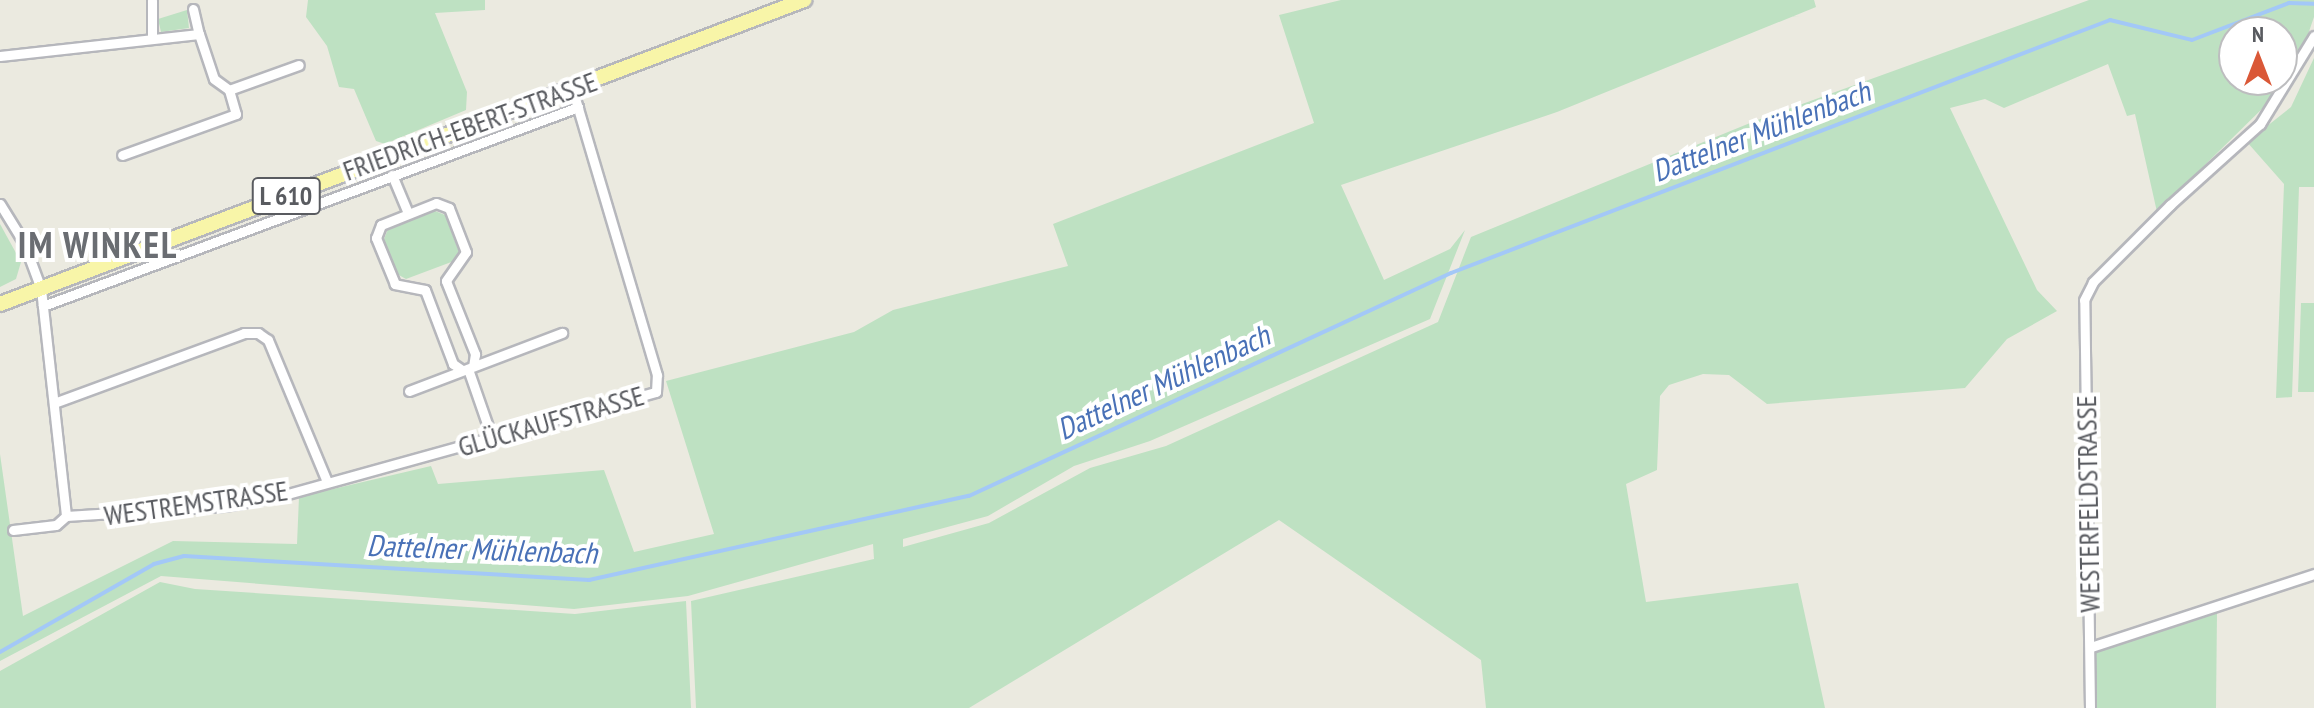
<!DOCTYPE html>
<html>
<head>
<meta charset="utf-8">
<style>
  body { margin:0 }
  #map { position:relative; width:2314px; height:708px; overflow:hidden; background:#ebeae0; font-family:"PT Sans Narrow",sans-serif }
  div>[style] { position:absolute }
  .green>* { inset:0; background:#bee1c2 }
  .stream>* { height:4px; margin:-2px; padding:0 2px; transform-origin:2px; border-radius:2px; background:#a3c8f7 }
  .roads { filter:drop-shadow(2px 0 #b6b7bc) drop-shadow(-2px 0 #b6b7bc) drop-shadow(0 2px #b6b7bc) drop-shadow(0 -2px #b6b7bc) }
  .minor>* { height:9px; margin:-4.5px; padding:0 4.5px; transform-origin:4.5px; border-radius:4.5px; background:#fff }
  .primary>* { height:14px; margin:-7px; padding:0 7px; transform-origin:7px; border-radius:7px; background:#f8f5a8 }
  span { translate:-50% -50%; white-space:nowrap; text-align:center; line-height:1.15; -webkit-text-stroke:8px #fff; paint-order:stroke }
  .shield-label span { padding:2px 6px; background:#fff; border:2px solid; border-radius:6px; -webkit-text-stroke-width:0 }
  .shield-label { font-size:26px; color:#595b60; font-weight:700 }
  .street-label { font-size:28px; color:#595b60 }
  .water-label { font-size:30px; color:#4971b7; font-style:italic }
  .district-label { font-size:36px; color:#6a6d72; font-weight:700; letter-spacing:2px }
  .north { position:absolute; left:2218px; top:16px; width:80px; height:80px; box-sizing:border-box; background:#fff; border:2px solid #bdbdbf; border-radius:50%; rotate:0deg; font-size:22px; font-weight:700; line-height:32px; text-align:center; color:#595b60 }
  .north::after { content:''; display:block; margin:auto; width:28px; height:36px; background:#da5837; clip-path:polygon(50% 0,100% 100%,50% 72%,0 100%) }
</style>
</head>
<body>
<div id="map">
  <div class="green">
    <i style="clip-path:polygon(308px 0,485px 0,485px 10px,435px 13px,467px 92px,466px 110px,385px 144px,376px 141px,354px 89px,339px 87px,327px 46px,306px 17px)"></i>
    <i style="clip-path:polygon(evenodd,1341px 0,1814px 0,1816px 7px,1557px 112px,1341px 185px,1384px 280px,1450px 249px,1465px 230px,1430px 319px,1150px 441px,1074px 466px,988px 516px,903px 539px,903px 547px,989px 523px,1090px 468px,1166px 446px,1438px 322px,1471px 237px,1755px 121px,2089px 0,2314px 0,2314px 17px,2305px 43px,2268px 103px,2157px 212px,2135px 114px,2127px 116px,2108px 64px,2004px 108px,1985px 99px,1950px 108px,2037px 290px,2057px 311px,2007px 339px,1965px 388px,1767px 404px,1729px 375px,1703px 374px,1669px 385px,1660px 396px,1657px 470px,1626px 484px,1646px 602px,1798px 583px,1825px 708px,1486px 708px,1481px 660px,1279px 520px,969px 708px,696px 708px,691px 601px,874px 559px,873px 544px,688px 596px,574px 609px,161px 576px,0 661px,0 454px,23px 616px,173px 541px,297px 544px,299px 497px,431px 466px,438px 484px,604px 470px,634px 552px,714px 534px,666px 381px,854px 332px,893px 310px,1068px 266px,1053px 224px,1314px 123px,1279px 15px,1341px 0,2234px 32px,2282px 32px,2282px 80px,2234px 80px,2234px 32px)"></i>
    <i style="clip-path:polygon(187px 10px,189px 28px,161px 32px,158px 19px)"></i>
    <i style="clip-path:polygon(2314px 58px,2314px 187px,2299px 187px,2292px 397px,2276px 398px,2284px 184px,2247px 142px,2291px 107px)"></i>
    <i style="clip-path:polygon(435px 211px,445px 215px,459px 252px,454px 261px,406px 279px,397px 274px,384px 239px,388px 229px)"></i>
    <i style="clip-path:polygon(0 224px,21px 262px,16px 279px,0 287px)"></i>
    <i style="clip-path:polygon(2301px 303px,2314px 303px,2314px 392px,2298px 392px)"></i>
    <i style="clip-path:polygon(160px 582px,195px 589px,575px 614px,686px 601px,691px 708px,0 708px,0 671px)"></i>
    <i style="clip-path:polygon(2217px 613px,2216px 708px,2096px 708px,2096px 651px)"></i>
  </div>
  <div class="stream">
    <i style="left:0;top:652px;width:177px;rotate:-29.7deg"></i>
    <i style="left:154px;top:564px;width:31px;rotate:-15deg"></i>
    <i style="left:184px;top:556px;width:406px;rotate:3.4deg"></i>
    <i style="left:589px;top:580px;width:389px;rotate:-12.5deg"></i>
    <i style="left:969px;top:496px;width:531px;rotate:-24.83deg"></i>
    <i style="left:1451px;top:273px;width:706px;rotate:-21deg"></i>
    <i style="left:2110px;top:20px;width:84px;rotate:13.7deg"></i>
    <i style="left:2192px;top:40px;width:104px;rotate:-20.9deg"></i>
    <i style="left:2289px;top:3px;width:25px;rotate:2deg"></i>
  </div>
  <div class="roads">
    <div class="minor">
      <i style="left:193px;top:9px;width:26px;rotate:77deg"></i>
      <i style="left:152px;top:36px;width:36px;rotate:-90deg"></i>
      <i style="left:0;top:56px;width:200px;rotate:-6.3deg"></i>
      <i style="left:199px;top:34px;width:47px;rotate:71.6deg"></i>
      <i style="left:214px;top:79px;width:19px;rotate:36deg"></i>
      <i style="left:229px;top:90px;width:25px;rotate:74deg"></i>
      <i style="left:236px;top:114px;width:121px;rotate:160.2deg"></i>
      <i style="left:229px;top:90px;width:74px;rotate:-19.7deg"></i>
      <i style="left:392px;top:175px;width:41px;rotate:67.2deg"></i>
      <i style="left:0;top:204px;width:46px;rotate:58.4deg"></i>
      <i style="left:24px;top:243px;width:49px;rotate:69.7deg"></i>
      <i style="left:41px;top:289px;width:228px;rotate:83.7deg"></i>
      <i style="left:43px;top:306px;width:571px;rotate:-20.4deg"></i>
      <i style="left:468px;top:369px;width:73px;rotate:70.8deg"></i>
      <i style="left:462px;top:370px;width:11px;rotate:-146deg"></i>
      <i style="left:453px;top:364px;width:79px;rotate:-110.7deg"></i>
      <i style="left:425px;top:290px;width:31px;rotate:-169deg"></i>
      <i style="left:395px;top:284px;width:50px;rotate:-112.4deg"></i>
      <i style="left:376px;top:238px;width:14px;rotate:-69deg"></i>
      <i style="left:381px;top:225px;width:59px;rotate:-21.8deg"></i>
      <i style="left:436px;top:203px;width:14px;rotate:21deg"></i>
      <i style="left:449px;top:208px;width:47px;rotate:68.9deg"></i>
      <i style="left:466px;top:252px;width:35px;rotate:125deg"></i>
      <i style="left:446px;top:281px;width:79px;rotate:68.3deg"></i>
      <i style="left:475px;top:354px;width:12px;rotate:99deg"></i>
      <i style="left:409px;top:391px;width:164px;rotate:-20.8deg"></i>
      <i style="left:54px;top:403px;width:202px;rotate:-20.2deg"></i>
      <i style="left:244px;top:333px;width:14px"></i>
      <i style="left:258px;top:333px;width:12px;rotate:35deg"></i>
      <i style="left:268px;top:340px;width:154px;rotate:67.4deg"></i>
      <i style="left:66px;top:516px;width:158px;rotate:-3.6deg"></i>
      <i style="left:224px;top:506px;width:61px;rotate:-10.4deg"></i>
      <i style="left:284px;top:495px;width:386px;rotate:-15.5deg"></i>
      <i style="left:656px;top:392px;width:17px;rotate:-87deg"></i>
      <i style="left:657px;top:375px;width:299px;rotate:-106.5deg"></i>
      <i style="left:13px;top:530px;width:43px;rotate:-6.6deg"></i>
      <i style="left:56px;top:525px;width:13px;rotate:-42deg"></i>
      <i style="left:2091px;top:647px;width:235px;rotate:-18.1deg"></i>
      <i style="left:2090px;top:708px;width:408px;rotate:-90.8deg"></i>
      <i style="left:2084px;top:300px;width:20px;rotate:-63deg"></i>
      <i style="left:2093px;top:282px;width:109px;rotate:-45deg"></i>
      <i style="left:2170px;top:205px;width:121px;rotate:-42deg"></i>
      <i style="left:2260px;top:124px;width:103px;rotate:-58.5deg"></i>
    </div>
    <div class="primary">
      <i style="left:0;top:304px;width:860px;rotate:-20.71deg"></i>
    </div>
  </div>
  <div class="shield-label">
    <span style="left:286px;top:196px">L 610</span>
  </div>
  <div class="street-label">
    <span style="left:470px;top:126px;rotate:-20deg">FRIEDRICH-EBERT-STRASSE</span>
    <span style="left:551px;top:421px;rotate:-16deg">GLÜCKAUFSTRASSE</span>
    <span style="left:196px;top:503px;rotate:-8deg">WESTREMSTRASSE</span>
    <span style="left:2088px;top:504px;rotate:-91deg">WESTERFELDSTRASSE</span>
  </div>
  <div class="water-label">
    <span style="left:1761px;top:131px;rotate:-21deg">Dattelner Mühlenbach</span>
    <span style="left:1163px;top:382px;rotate:-25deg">Dattelner Mühlenbach</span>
    <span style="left:482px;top:549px;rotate:2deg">Dattelner Mühlenbach</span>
  </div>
  <div class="district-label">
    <span style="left:98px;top:245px">IM WINKEL</span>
  </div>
  <div class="north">N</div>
</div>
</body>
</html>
